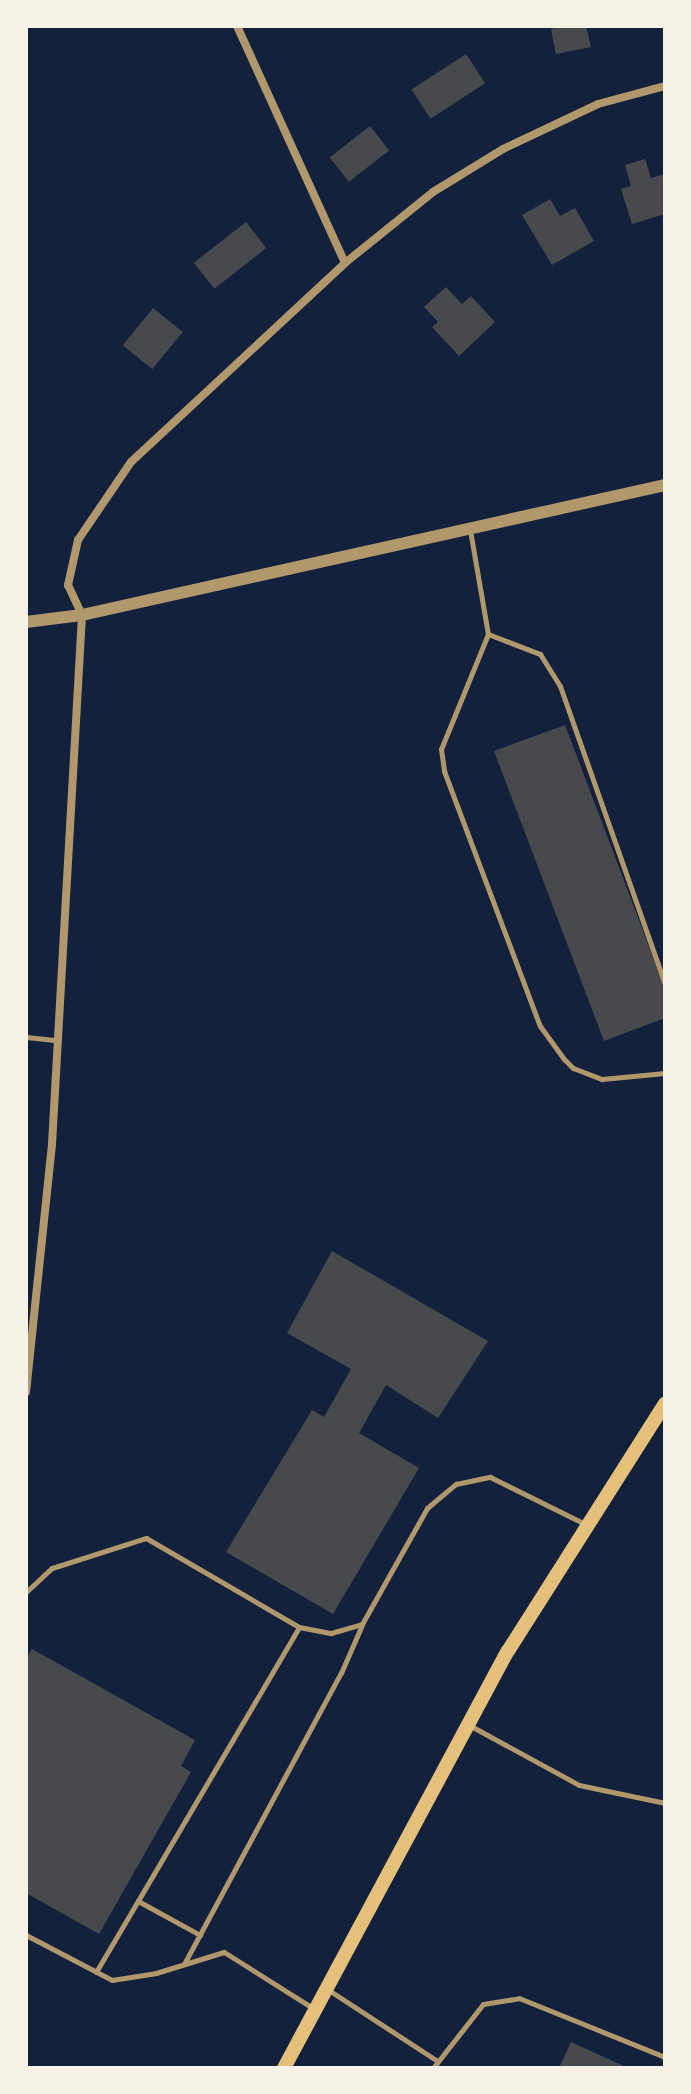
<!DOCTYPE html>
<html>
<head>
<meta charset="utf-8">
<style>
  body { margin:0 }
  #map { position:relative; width:691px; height:2094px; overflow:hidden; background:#14213d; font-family:"Sofia Sans Condensed",sans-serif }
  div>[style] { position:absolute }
  .building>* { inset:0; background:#48494c; transform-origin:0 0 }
  .service>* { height:5px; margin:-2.5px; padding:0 2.5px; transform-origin:2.5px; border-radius:2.5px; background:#b1986c }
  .minor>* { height:8px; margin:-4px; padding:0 4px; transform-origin:4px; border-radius:4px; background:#b1986c }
  .tertiary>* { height:12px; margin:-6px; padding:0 6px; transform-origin:6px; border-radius:6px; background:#b1986c }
  .secondary>* { height:14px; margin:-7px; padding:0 7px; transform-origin:7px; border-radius:7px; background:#e5c07b }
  span { translate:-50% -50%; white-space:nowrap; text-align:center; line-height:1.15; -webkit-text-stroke:8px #f6f1e7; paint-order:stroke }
  .frame { position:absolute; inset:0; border:28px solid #f6f1e7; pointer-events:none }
</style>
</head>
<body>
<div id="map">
  <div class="building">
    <i style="clip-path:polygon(566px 26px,586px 26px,591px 47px,556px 54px,551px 29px)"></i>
    <i style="left:466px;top:54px;width:35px;height:65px;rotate:57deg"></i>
    <i style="left:370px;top:126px;width:31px;height:51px;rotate:52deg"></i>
    <i style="clip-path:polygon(645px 159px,651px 178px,665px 174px,665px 214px,632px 224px,621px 189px,631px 186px,625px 165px)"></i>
    <i style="clip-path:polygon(550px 199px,560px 216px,575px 208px,594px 241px,552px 265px,522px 215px)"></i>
    <i style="left:246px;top:222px;width:33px;height:66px;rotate:52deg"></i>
    <i style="clip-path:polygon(446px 287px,462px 304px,471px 296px,495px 322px,459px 356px,432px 327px,438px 322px,424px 307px)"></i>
    <i style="left:153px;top:308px;width:38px;height:48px;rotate:39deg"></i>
    <i style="clip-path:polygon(565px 725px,665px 989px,665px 1018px,604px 1041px,494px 751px)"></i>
    <i style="clip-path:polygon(332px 1251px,488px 1341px,438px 1418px,386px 1385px,359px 1433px,419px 1468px,333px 1614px,226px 1552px,312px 1410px,324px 1417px,351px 1369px,287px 1333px)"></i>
    <i style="clip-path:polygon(32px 1649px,195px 1740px,181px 1766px,191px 1772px,99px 1934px,26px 1893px,26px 1659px)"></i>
    <i style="clip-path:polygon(571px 2042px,628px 2068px,559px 2068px)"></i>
  </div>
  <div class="service">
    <i style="left:470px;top:530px;width:106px;rotate:80.2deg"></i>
    <i style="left:488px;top:634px;width:124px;rotate:112.2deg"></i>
    <i style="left:441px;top:749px;width:22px;rotate:82deg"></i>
    <i style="left:444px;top:771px;width:272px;rotate:69.4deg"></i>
    <i style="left:540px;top:1026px;width:41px;rotate:54deg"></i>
    <i style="left:564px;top:1059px;width:13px;rotate:45deg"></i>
    <i style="left:573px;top:1068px;width:31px;rotate:21deg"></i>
    <i style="left:602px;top:1079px;width:63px;rotate:-5.4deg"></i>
    <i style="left:488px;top:634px;width:56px;rotate:21deg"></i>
    <i style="left:540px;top:654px;width:38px;rotate:58deg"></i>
    <i style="left:560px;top:686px;width:316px;rotate:70.6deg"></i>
    <i style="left:26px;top:1037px;width:31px;rotate:6deg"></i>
    <i style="left:26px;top:1592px;width:35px;rotate:-43deg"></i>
    <i style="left:52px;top:1568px;width:99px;rotate:-17.7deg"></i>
    <i style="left:146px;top:1538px;width:177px;rotate:30.2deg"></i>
    <i style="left:299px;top:1627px;width:33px;rotate:11deg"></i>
    <i style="left:331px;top:1633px;width:32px;rotate:-16deg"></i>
    <i style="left:362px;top:1624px;width:133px;rotate:-60.7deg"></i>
    <i style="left:427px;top:1508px;width:38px;rotate:-40deg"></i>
    <i style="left:456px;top:1484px;width:35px;rotate:-12deg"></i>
    <i style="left:490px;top:1477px;width:106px;rotate:26.3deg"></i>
    <i style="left:469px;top:1725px;width:125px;rotate:28.6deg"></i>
    <i style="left:579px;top:1785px;width:88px;rotate:11.8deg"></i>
    <i style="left:138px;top:1901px;width:71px;rotate:28.7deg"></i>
    <i style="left:26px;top:1935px;width:97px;rotate:27.6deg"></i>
    <i style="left:112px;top:1980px;width:45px;rotate:-9deg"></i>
    <i style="left:156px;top:1973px;width:71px;rotate:-17.2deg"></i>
    <i style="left:224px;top:1952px;width:107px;rotate:32.3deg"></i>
    <i style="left:184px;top:1964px;width:331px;rotate:-61.7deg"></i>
    <i style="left:341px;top:1673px;width:52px;rotate:-66.4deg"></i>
    <i style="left:96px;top:1972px;width:400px;rotate:-59.5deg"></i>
    <i style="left:327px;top:1989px;width:130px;rotate:33.1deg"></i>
    <i style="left:433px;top:2068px;width:81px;rotate:-52deg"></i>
    <i style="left:483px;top:2004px;width:36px;rotate:-9deg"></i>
    <i style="left:519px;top:1998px;width:157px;rotate:22deg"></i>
  </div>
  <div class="minor">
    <i style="left:237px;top:26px;width:260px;rotate:65.5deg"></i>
    <i style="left:26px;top:1392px;width:249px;rotate:-84deg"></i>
    <i style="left:52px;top:1144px;width:530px;rotate:-86.75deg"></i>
    <i style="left:82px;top:615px;width:33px;rotate:-115deg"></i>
    <i style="left:68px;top:585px;width:46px;rotate:-77.5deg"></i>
    <i style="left:78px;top:540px;width:94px;rotate:-55.8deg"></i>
    <i style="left:131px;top:462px;width:292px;rotate:-42.9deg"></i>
    <i style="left:345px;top:263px;width:113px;rotate:-38.9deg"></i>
    <i style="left:433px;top:192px;width:82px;rotate:-31.6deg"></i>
    <i style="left:503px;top:149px;width:105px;rotate:-25.3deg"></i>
    <i style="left:598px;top:104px;width:69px;rotate:-15deg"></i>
  </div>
  <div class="tertiary">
    <i style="left:26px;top:622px;width:56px;rotate:-7.1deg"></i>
    <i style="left:82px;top:615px;width:597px;rotate:-12.57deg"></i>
  </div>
  <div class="secondary">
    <i style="left:284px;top:2068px;width:473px;rotate:-61.8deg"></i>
    <i style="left:508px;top:1651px;width:293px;rotate:-57.6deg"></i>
  </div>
  <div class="frame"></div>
</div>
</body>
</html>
